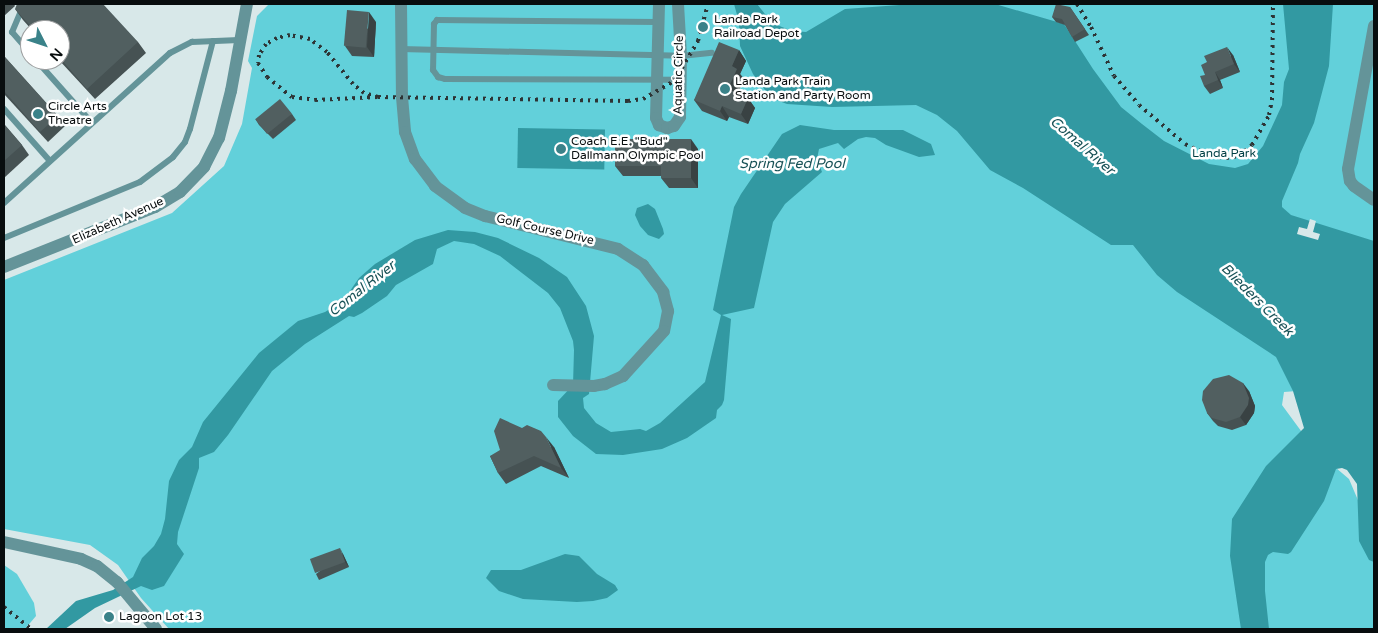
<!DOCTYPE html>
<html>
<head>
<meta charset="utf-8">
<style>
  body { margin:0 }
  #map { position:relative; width:1378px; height:633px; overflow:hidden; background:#d8e8e9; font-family:"Varela Round",sans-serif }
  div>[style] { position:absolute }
  .green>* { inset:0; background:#62d0da }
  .water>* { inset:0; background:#3299a2; transform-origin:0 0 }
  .pier>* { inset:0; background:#d8e8e9 }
  .service>* { height:6px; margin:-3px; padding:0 3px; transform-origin:3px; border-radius:3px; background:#649499 }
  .minor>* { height:12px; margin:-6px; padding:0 6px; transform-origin:6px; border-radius:6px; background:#649499 }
  .tertiary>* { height:12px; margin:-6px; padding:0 6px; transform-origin:6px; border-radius:6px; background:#649499 }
  .rail>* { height:4px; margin-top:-2px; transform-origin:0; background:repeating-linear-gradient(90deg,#2d3435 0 2.5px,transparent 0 7.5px) }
  .wall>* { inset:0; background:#465253 }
  .shaded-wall>* { inset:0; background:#394243 }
  .building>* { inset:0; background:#515f60; transform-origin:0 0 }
  .dots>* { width:14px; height:14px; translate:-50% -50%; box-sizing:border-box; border:2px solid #fff; border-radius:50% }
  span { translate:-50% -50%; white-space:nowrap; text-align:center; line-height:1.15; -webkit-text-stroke:5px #fff; paint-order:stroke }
  .poi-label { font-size:12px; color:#080d0e }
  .left { translate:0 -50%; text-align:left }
  .street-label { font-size:12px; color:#080d0e }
  .park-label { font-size:12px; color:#003f44 }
  .water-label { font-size:14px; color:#195257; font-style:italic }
  .frame { position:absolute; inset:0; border:5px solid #080d0e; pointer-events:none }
  .north { position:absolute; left:20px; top:20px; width:50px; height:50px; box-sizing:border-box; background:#fff; border:1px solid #9c9e9f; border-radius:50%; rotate:131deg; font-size:14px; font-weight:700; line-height:20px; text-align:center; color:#080d0e }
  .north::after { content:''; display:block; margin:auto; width:18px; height:22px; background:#3a8289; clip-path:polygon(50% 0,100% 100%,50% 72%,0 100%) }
</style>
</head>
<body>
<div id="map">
  <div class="green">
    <i style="clip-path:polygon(269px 4px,1374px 4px,1374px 385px,1284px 392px,1282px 405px,1315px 450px,1349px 479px,1363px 512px,1374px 562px,1374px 629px,169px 629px,141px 598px,118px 565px,90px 545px,4px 529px,4px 280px,172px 213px,224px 166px,242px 124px,252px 68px,248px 61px,257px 16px)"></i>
    <i style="clip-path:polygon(4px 565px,17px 574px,34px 603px,36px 616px,25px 629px,4px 629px)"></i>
  </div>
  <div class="water">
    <i style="clip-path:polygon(734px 4px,757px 4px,772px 23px,792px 31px,806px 32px,845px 9px,913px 4px,995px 4px,1064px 24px,1093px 69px,1121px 107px,1142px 124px,1164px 141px,1209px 164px,1235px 168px,1248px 164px,1263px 146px,1282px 105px,1284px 82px,1289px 69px,1283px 4px,1333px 4px,1329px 66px,1314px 123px,1300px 154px,1298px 163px,1282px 201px,1282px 207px,1291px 215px,1374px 241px,1374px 562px,1369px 560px,1359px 541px,1357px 484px,1347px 470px,1342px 468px,1336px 469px,1324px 501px,1291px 552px,1288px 554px,1273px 552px,1268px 555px,1265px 562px,1265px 591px,1269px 629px,1241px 629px,1230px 556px,1232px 519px,1266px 466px,1304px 428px,1293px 391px,1276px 357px,1177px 292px,1157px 275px,1133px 245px,1111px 245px,1023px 188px,990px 170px,957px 131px,937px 115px,916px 105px,832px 107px,787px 104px,771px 98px,753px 74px,740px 46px,739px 22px)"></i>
    <i style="clip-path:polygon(800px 125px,834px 130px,903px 130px,931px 144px,935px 155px,919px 157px,886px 145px,875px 138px,866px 137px,858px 139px,844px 149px,838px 143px,819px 149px,817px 159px,822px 172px,785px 204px,773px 222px,754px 308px,722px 315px,731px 319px,724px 400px,722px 405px,717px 410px,716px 418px,687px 438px,662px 449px,623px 455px,596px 454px,573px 436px,558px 417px,558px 401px,573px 385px,574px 350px,573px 341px,560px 308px,548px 293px,500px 256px,474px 244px,454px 241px,437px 249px,433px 264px,396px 285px,387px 296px,362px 313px,354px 317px,349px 316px,305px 344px,272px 371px,228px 435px,214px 452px,199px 458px,199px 468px,178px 532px,177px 544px,184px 554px,164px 586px,152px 590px,141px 586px,95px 608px,65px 629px,46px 629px,76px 601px,113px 590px,133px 577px,142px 558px,154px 546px,161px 534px,165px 519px,169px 481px,179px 460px,192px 447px,203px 422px,259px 353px,298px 321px,325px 312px,343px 301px,359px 278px,375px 264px,415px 240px,448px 230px,475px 232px,498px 238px,539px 258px,567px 277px,586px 306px,594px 336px,589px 394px,583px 398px,584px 408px,596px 423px,611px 432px,640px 429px,646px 431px,660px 423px,705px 382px,721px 315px,713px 310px,734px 207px,741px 194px,782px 134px)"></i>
    <i style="left:518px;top:128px;width:87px;height:40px;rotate:1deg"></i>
    <i style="clip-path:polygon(648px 204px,655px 209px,663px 229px,664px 234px,659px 239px,648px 235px,640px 226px,635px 215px,637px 208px)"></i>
    <i style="clip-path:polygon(565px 554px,579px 556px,597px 574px,615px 585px,618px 590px,607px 598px,593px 601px,577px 602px,523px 599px,499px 591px,486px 578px,491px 570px,521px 570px)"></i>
  </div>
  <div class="pier">
    <i style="clip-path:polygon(1310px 219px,1316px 221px,1313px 232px,1320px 234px,1318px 240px,1297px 234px,1299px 227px,1307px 229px)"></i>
  </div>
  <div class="service">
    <i style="left:21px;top:4px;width:7px;rotate:90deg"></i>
    <i style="left:21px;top:11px;width:23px;rotate:113deg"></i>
    <i style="left:12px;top:32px;width:28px;rotate:49deg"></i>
    <i style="left:658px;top:22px;width:221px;rotate:-179.5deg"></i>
    <i style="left:437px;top:20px;width:5px;rotate:127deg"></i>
    <i style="left:434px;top:24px;width:46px;rotate:91.2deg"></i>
    <i style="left:433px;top:70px;width:9px;rotate:54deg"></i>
    <i style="left:438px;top:77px;width:7px;rotate:16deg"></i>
    <i style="left:445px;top:79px;width:236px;rotate:0.2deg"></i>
    <i style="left:401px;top:49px;width:280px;rotate:1.4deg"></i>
    <i style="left:681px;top:56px;width:31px;rotate:-6deg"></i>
    <i style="left:36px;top:60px;width:84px;rotate:48.4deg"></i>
    <i style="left:4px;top:109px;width:69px;rotate:48.5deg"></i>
    <i style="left:4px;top:203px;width:224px;rotate:-42.1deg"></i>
    <i style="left:170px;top:53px;width:25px;rotate:-27deg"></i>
    <i style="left:192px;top:42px;width:47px;rotate:-2.4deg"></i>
    <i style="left:4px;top:238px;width:147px;rotate:-22.4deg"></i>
    <i style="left:140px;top:182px;width:41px;rotate:-37.1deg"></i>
    <i style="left:173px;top:157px;width:19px;rotate:-51deg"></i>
    <i style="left:185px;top:142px;width:14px;rotate:-69deg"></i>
    <i style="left:190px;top:129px;width:91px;rotate:-75.4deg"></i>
  </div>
  <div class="minor">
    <i style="left:401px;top:4px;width:93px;rotate:89.4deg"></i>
    <i style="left:402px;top:97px;width:35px;rotate:85deg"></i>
    <i style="left:405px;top:132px;width:29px;rotate:70deg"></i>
    <i style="left:415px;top:159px;width:34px;rotate:53deg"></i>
    <i style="left:435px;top:186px;width:37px;rotate:36deg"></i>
    <i style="left:465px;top:208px;width:22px;rotate:22deg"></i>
    <i style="left:485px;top:216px;width:137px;rotate:13.9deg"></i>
    <i style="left:618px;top:249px;width:30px;rotate:33deg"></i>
    <i style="left:643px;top:265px;width:34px;rotate:53deg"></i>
    <i style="left:663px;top:292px;width:20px;rotate:75deg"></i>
    <i style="left:668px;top:311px;width:20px;rotate:101deg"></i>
    <i style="left:664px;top:331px;width:61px;rotate:132.3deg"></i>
    <i style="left:623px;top:376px;width:20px;rotate:156deg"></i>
    <i style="left:605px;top:384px;width:11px;rotate:170deg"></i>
    <i style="left:594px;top:386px;width:41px;rotate:-178.6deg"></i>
    <i style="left:659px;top:4px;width:114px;rotate:91.5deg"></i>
    <i style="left:656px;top:118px;width:8px;rotate:67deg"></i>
    <i style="left:659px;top:125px;width:9px;rotate:21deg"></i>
    <i style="left:667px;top:128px;width:7px;rotate:-16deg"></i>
    <i style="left:674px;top:126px;width:11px;rotate:-56deg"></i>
    <i style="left:680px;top:117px;width:61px;rotate:-89.1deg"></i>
    <i style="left:681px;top:56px;width:52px;rotate:-93.3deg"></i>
    <i style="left:1374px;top:26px;width:145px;rotate:100.3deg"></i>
    <i style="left:1348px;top:169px;width:12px;rotate:81deg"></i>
    <i style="left:1350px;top:181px;width:6px;rotate:51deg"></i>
    <i style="left:1354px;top:186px;width:24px;rotate:35deg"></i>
  </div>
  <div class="tertiary">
    <i style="left:4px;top:267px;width:162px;rotate:-21.7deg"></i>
    <i style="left:155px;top:207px;width:29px;rotate:-31deg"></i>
    <i style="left:180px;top:192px;width:35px;rotate:-46deg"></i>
    <i style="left:204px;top:167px;width:33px;rotate:-63deg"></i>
    <i style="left:219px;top:138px;width:49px;rotate:-75.7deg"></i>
    <i style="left:231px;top:91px;width:88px;rotate:-79.6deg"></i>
    <i style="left:4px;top:542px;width:79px;rotate:12.4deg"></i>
    <i style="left:81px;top:559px;width:17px;rotate:24deg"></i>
    <i style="left:97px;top:566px;width:26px;rotate:39deg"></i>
    <i style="left:117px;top:582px;width:61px;rotate:50.3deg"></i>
  </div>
  <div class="rail">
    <i style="left:1077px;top:4px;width:27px;rotate:59deg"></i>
    <i style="left:1091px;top:27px;width:54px;rotate:64.9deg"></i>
    <i style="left:1114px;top:76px;width:38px;rotate:49deg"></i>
    <i style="left:1139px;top:105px;width:60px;rotate:40.3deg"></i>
    <i style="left:1185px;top:144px;width:29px;rotate:25deg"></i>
    <i style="left:1211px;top:156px;width:15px;rotate:8deg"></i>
    <i style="left:1226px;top:158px;width:13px;rotate:-9deg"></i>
    <i style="left:1239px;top:156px;width:17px;rotate:-40deg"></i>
    <i style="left:1252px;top:145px;width:34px;rotate:-60deg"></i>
    <i style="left:1269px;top:115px;width:15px;rotate:-79deg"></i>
    <i style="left:1272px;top:100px;width:96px;rotate:-89.4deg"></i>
    <i style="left:378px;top:97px;width:15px;rotate:-164deg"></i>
    <i style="left:364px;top:93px;width:14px;rotate:-141deg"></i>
    <i style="left:353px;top:84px;width:41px;rotate:-129.1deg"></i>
    <i style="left:327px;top:52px;width:21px;rotate:-143deg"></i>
    <i style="left:310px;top:39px;width:20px;rotate:-169deg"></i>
    <i style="left:290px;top:35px;width:13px;rotate:167deg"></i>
    <i style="left:277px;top:38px;width:13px;rotate:151deg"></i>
    <i style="left:266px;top:44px;width:13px;rotate:122deg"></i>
    <i style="left:259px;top:55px;width:8px;rotate:97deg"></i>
    <i style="left:258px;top:63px;width:17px;rotate:57deg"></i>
    <i style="left:267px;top:77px;width:32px;rotate:39deg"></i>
    <i style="left:292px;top:97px;width:23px;rotate:7deg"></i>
    <i style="left:315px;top:100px;width:63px;rotate:-2.7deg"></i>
    <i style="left:378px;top:97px;width:250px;rotate:0.9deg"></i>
    <i style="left:628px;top:101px;width:15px;rotate:-8deg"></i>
    <i style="left:643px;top:99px;width:36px;rotate:-30deg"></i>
    <i style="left:674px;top:81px;width:47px;rotate:-59deg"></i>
    <i style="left:698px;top:41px;width:38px;rotate:-75deg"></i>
    <i style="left:4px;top:607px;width:35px;rotate:39deg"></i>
  </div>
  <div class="wall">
    <i style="clip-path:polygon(4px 4px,14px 4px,15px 6px,4px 16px)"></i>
    <i style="clip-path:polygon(1070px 7px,1089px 35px,1075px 42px,1065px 25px,1056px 22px,1052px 17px)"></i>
    <i style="clip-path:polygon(15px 9px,138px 42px,146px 53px,95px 99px,59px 60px,60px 60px,60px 30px,32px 30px,23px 20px)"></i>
    <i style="clip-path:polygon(376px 22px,374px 57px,352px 56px,345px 46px)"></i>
    <i style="clip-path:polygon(739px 50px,746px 61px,740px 74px,744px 79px,738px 93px,748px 98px,755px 108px,748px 124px,729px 117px,727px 121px,702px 111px,694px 100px)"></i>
    <i style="clip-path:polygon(1233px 55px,1240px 72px,1220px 80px,1223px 88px,1210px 94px,1204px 86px,1205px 75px)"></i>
    <i style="clip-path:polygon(4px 56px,58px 116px,65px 126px,48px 142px,4px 94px)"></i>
    <i style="clip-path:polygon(292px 114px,296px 120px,273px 139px,259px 125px,256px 120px)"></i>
    <i style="clip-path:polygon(4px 124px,22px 145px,29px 155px,4px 178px)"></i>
    <i style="clip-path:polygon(698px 149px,698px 188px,669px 188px,661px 178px,661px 176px,623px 176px,615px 166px)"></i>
    <i style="clip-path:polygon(1249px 391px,1255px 406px,1254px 413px,1246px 425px,1232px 430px,1218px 426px,1213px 421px,1207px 413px)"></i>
    <i style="clip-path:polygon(554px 447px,569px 478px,541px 466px,506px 484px,498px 473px,490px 456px)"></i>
    <i style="clip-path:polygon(343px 554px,349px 567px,319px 580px,316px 574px)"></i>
  </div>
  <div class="shaded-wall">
    <i style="clip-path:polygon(369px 12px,376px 22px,374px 57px,367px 47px)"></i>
    <i style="clip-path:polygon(1227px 47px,1233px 55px,1240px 72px,1234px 64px)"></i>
    <i style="clip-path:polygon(739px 50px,746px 61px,740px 74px,744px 79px,735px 99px,728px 89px,732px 66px)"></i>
    <i style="clip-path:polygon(1215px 72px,1220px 80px,1223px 88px,1218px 80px)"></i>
    <i style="clip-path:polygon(748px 98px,755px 108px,748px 124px,741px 114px)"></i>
    <i style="clip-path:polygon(722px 106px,729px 117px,727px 121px,720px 111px)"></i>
    <i style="clip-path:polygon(691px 139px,698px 149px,698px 188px,691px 178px)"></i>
    <i style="clip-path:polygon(1243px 383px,1249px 391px,1255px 406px,1254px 413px,1246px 425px,1240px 417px)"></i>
    <i style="clip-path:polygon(546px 437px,554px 447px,569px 478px,561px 468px)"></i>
    <i style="clip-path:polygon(340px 548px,343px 554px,349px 567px,345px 562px)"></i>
  </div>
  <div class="building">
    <i style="clip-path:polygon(17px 4px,103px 4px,138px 42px,87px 89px,60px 58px,60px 30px,34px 30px,15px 9px)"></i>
    <i style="clip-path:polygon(1056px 4px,1070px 7px,1085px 29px,1072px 37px,1062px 19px,1052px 17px)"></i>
    <i style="left:347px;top:10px;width:22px;height:36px;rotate:5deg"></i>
    <i style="clip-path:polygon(719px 42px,739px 50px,732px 66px,737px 69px,728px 89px,748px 98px,741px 114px,722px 106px,720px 111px,694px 100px)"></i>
    <i style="clip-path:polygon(1227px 47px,1234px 64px,1215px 72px,1218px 80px,1204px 86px,1200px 76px,1205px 75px,1201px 65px,1207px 62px,1204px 56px)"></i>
    <i style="clip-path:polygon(4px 56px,58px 116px,40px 132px,4px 91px)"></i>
    <i style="left:280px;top:99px;width:19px;height:32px;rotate:51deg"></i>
    <i style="clip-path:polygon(4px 124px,22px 145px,4px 161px)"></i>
    <i style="clip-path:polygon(615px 139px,691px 139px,691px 178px,661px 178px,661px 166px,615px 166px)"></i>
    <i style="clip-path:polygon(1229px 375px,1243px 383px,1249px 398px,1248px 405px,1240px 417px,1226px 422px,1212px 418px,1207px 413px,1202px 400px,1203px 391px,1213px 379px)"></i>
    <i style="clip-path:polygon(500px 418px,522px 428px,527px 425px,541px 431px,546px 437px,561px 468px,534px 456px,498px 473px,490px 456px,500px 450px,494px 431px)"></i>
    <i style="left:340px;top:548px;width:15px;height:32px;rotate:70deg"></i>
  </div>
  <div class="dots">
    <i style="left:703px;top:27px;background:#3a8289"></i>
    <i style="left:725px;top:89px;background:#3a8289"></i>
    <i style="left:38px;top:114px;background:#3a8289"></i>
    <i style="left:561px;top:149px;background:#3a8289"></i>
    <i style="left:109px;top:617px;background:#3a8289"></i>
  </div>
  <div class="poi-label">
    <span class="left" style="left:714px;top:27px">Landa Park<br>Railroad Depot</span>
    <span class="left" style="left:735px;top:89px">Landa Park Train<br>Station and Party Room</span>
    <span class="left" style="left:48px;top:114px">Circle Arts<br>Theatre</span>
    <span class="left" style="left:571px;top:149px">Coach E.E. "Bud"<br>Dallmann Olympic Pool</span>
    <span class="left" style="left:119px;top:617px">Lagoon Lot 13</span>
  </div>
  <div class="street-label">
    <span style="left:679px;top:75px;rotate:-89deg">Aquatic Circle</span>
    <span style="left:118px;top:221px;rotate:-24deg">Elizabeth Avenue</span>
    <span style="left:545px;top:230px;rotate:13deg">Golf Course Drive</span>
  </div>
  <div class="park-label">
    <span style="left:1224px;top:154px">Landa Park</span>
  </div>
  <div class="water-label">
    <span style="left:1082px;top:146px;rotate:41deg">Comal River</span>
    <span style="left:792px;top:164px">Spring Fed Pool</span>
    <span style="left:362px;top:289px;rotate:-38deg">Comal River</span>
    <span style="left:1257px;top:300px;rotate:45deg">Blieders Creek</span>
  </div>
  <div class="frame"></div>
  <div class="north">N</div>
</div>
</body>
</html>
